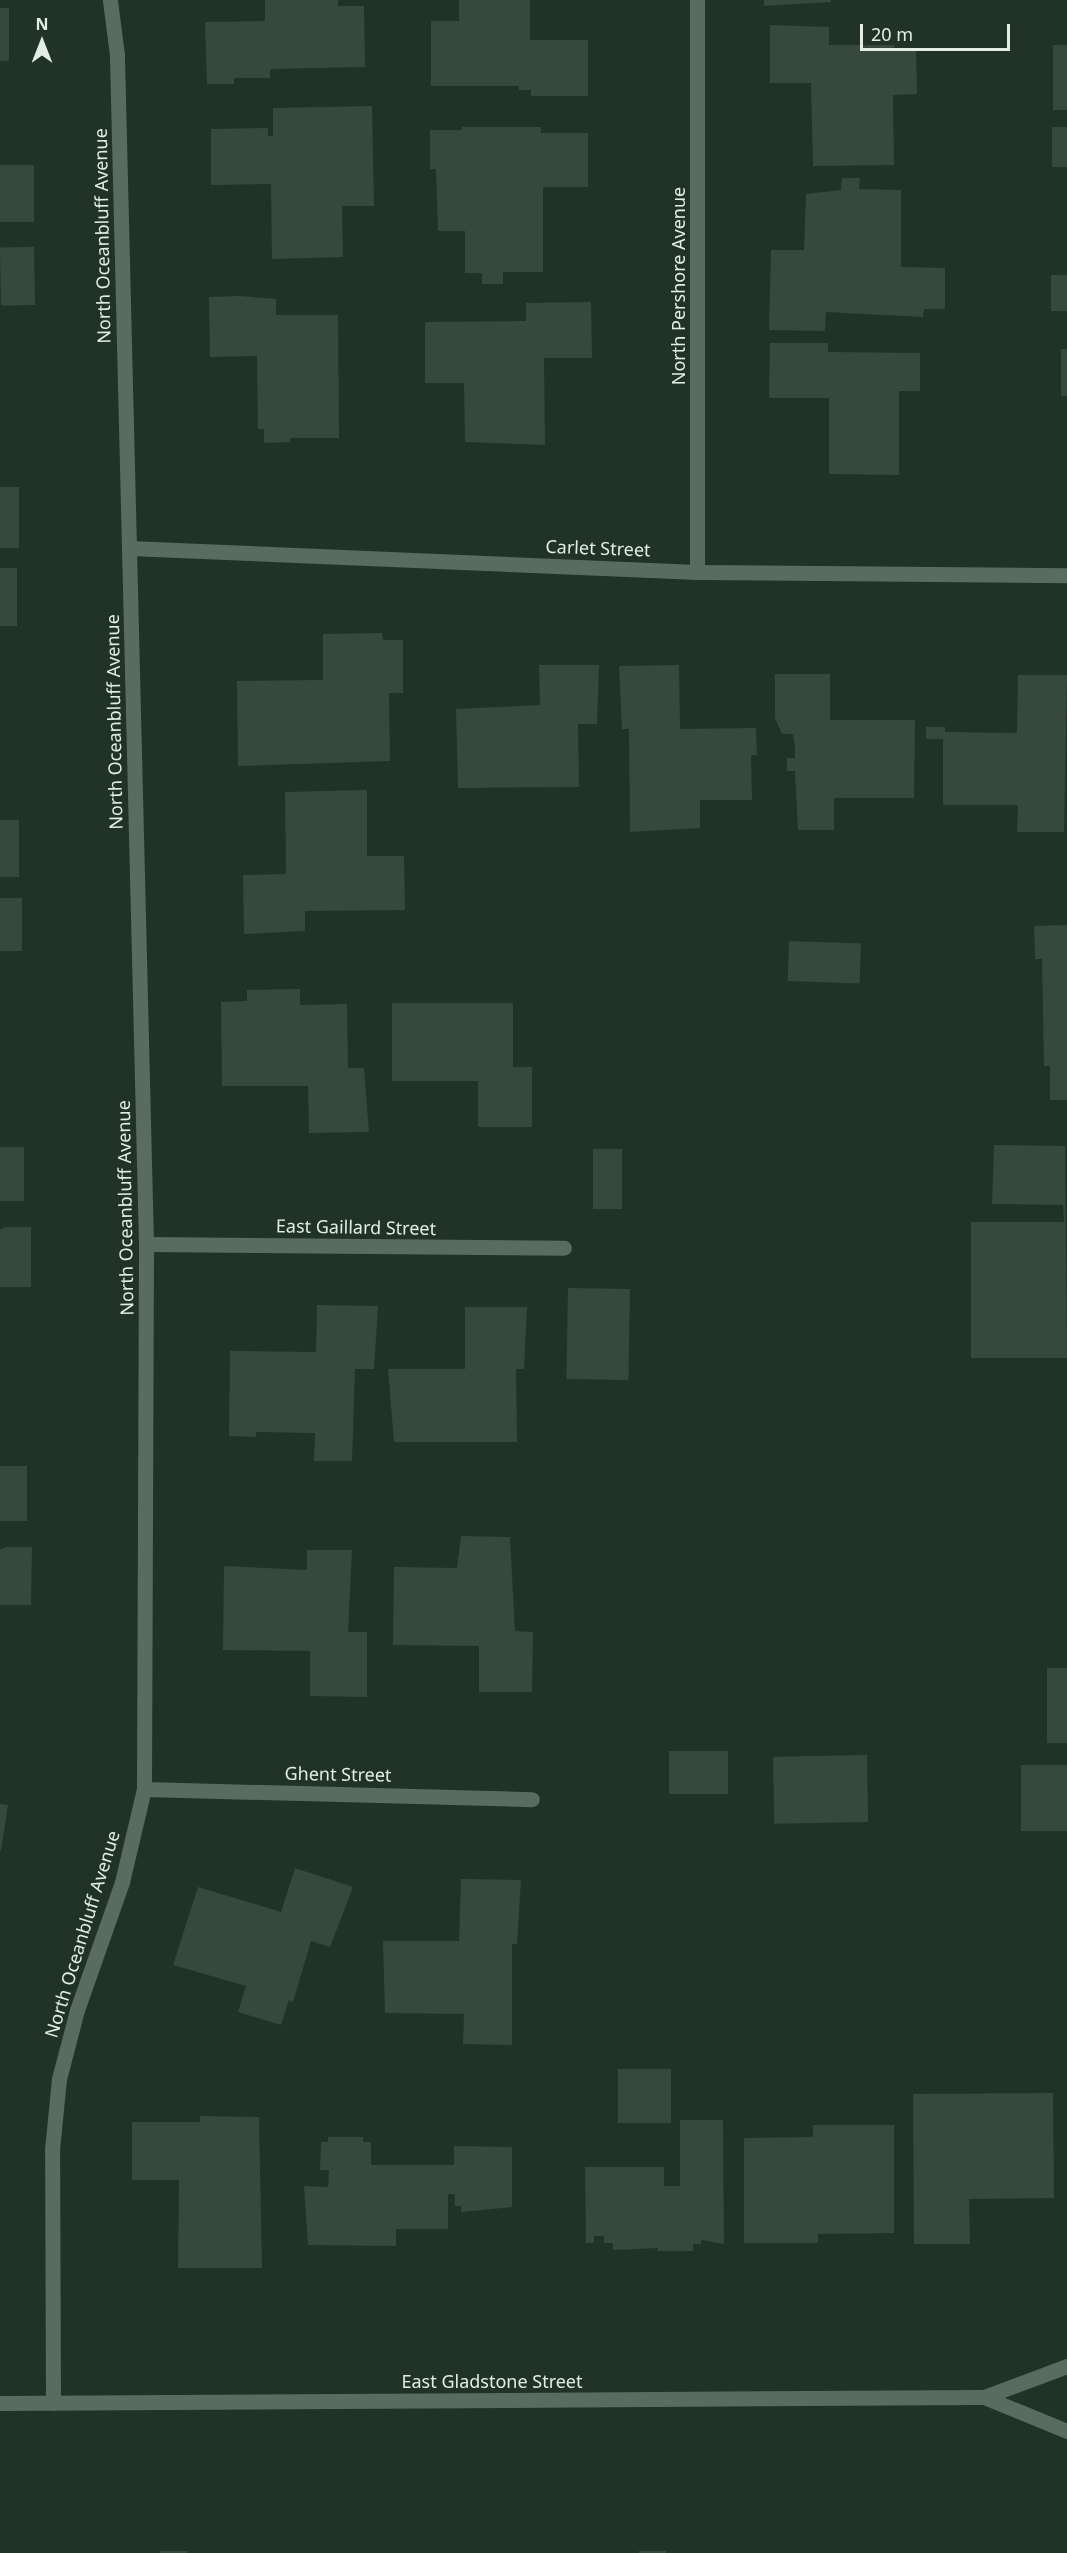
<!DOCTYPE html>
<html>
<head>
<meta charset="utf-8">
<style>
  body { margin:0 }
  #map { position:relative; width:1067px; height:2553px; overflow:hidden; background:#213226; font-family:"Noto Sans",sans-serif }
  div>[style] { position:absolute }
  .building>* { inset:0; background:#37493d; transform-origin:0 0 }
  .minor>* { height:15px; margin:-7.5px; padding:0 7.5px; transform-origin:7.5px; border-radius:7.5px; background:#596c5e }
  span { translate:-50% -50%; white-space:nowrap; text-align:center; line-height:1.15; -webkit-text-stroke:5px #213226; paint-order:stroke }
  .street-label { font-size:18px; color:#e2ede5 }
  .north { position:absolute; left:12px; top:12px; width:60px; height:60px; -webkit-text-stroke:4px #213226; paint-order:stroke; rotate:0deg; font-size:16px; font-weight:700; line-height:24px; text-align:center; color:#e2ede5 }
  .north::after { content:''; display:block; margin:auto; width:21px; height:27px; background:#e2ede5; clip-path:polygon(50% 0,100% 100%,50% 72%,0 100%) }
  .scale { position:absolute; left:860px; top:24px; width:150px; height:27px; box-sizing:border-box; border:3px solid #e2ede5; border-top:0; padding-left:8px; font-size:18px; line-height:21px; white-space:nowrap; color:#e2ede5; -webkit-text-stroke:4px #213226; paint-order:stroke }
</style>
</head>
<body>
<div id="map">
  <div class="building">
    <i style="clip-path:polygon(265px 0,338px 0,338px 6px,364px 6px,365px 67px,270px 69px,270px 78px,234px 78px,234px 84px,207px 84px,205px 22px,265px 21px)"></i>
    <i style="clip-path:polygon(459px 0,530px 0,530px 40px,588px 40px,588px 96px,531px 96px,531px 90px,519px 90px,519px 86px,431px 86px,431px 21px,459px 21px)"></i>
    <i style="clip-path:polygon(764px 0,831px 0,831px 2px,764px 6px)"></i>
    <i style="left:0;top:8px;width:9px;height:53px"></i>
    <i style="clip-path:polygon(770px 25px,829px 27px,829px 45px,894px 45px,894px 49px,916px 49px,917px 94px,893px 95px,894px 165px,813px 166px,811px 83px,770px 83px)"></i>
    <i style="left:1053px;top:45px;width:14px;height:65px"></i>
    <i style="clip-path:polygon(372px 106px,374px 206px,342px 206px,343px 257px,272px 259px,271px 184px,211px 185px,211px 129px,268px 128px,268px 136px,273px 136px,273px 108px)"></i>
    <i style="clip-path:polygon(462px 127px,541px 127px,541px 133px,588px 133px,588px 187px,543px 187px,543px 272px,503px 272px,503px 284px,482px 284px,482px 273px,465px 273px,465px 231px,438px 231px,436px 169px,430px 169px,430px 130px,462px 130px)"></i>
    <i style="left:1052px;top:127px;width:15px;height:40px"></i>
    <i style="left:0;top:165px;width:34px;height:57px"></i>
    <i style="clip-path:polygon(842px 178px,860px 178px,859px 189px,901px 190px,901px 267px,945px 268px,945px 309px,924px 309px,923px 317px,826px 312px,825px 331px,769px 330px,771px 250px,804px 250px,806px 194px,841px 190px)"></i>
    <i style="left:34px;top:247px;width:58px;height:34px;rotate:89deg"></i>
    <i style="left:1051px;top:275px;width:16px;height:36px"></i>
    <i style="clip-path:polygon(240px 296px,276px 299px,276px 315px,338px 315px,339px 438px,290px 438px,290px 442px,264px 443px,264px 429px,258px 429px,257px 356px,210px 357px,209px 297px)"></i>
    <i style="clip-path:polygon(591px 302px,592px 358px,544px 358px,545px 445px,465px 442px,464px 383px,425px 383px,425px 322px,526px 321px,526px 303px)"></i>
    <i style="clip-path:polygon(770px 343px,828px 343px,828px 352px,920px 353px,920px 391px,899px 391px,899px 475px,829px 474px,829px 398px,769px 398px)"></i>
    <i style="left:1061px;top:349px;width:6px;height:47px"></i>
    <i style="left:0;top:487px;width:19px;height:61px"></i>
    <i style="left:0;top:568px;width:17px;height:58px"></i>
    <i style="clip-path:polygon(382px 633px,383px 640px,403px 640px,403px 693px,389px 693px,390px 761px,238px 766px,237px 681px,323px 680px,323px 634px)"></i>
    <i style="clip-path:polygon(539px 665px,599px 665px,597px 724px,578px 724px,579px 787px,458px 788px,456px 709px,540px 705px)"></i>
    <i style="clip-path:polygon(679px 665px,680px 729px,756px 728px,757px 755px,751px 755px,752px 800px,700px 800px,700px 828px,630px 832px,629px 729px,622px 729px,619px 666px)"></i>
    <i style="clip-path:polygon(775px 674px,830px 674px,830px 720px,915px 720px,914px 798px,834px 798px,834px 830px,798px 830px,795px 771px,787px 771px,787px 758px,795px 758px,795px 748px,793px 734px,782px 734px,775px 718px)"></i>
    <i style="clip-path:polygon(1018px 675px,1067px 675px,1064px 832px,1017px 832px,1018px 805px,943px 805px,943px 739px,926px 739px,926px 727px,945px 727px,945px 732px,1017px 733px)"></i>
    <i style="clip-path:polygon(367px 790px,367px 856px,404px 856px,405px 910px,305px 911px,305px 931px,244px 934px,243px 875px,286px 874px,285px 792px)"></i>
    <i style="left:0;top:820px;width:19px;height:57px"></i>
    <i style="left:0;top:898px;width:22px;height:53px"></i>
    <i style="clip-path:polygon(1067px 925px,1067px 1100px,1050px 1100px,1050px 1066px,1044px 1066px,1042px 959px,1035px 959px,1034px 926px)"></i>
    <i style="left:789px;top:941px;width:72px;height:40px;rotate:2deg"></i>
    <i style="clip-path:polygon(300px 989px,300px 1005px,347px 1004px,348px 1068px,364px 1068px,369px 1132px,309px 1133px,308px 1086px,222px 1086px,221px 1002px,247px 1001px,247px 990px)"></i>
    <i style="clip-path:polygon(392px 1003px,513px 1003px,513px 1067px,532px 1067px,532px 1127px,478px 1127px,478px 1081px,392px 1081px)"></i>
    <i style="clip-path:polygon(994px 1145px,1065px 1146px,1067px 1358px,971px 1358px,971px 1222px,1064px 1222px,1063px 1205px,992px 1204px)"></i>
    <i style="left:0;top:1147px;width:24px;height:54px"></i>
    <i style="left:593px;top:1149px;width:29px;height:60px"></i>
    <i style="clip-path:polygon(5px 1227px,31px 1227px,31px 1287px,0 1287px,0 1230px)"></i>
    <i style="left:568px;top:1288px;width:62px;height:91px;rotate:1deg"></i>
    <i style="clip-path:polygon(317px 1305px,378px 1306px,374px 1369px,355px 1369px,352px 1461px,314px 1461px,315px 1433px,256px 1432px,256px 1437px,229px 1436px,230px 1351px,316px 1352px)"></i>
    <i style="clip-path:polygon(465px 1307px,527px 1307px,524px 1369px,516px 1369px,517px 1442px,394px 1442px,388px 1369px,465px 1369px)"></i>
    <i style="left:0;top:1466px;width:27px;height:55px"></i>
    <i style="clip-path:polygon(461px 1536px,510px 1537px,515px 1631px,533px 1632px,532px 1692px,479px 1692px,479px 1646px,393px 1645px,394px 1567px,457px 1568px)"></i>
    <i style="clip-path:polygon(6px 1547px,32px 1547px,31px 1605px,0 1605px,0 1550px)"></i>
    <i style="clip-path:polygon(307px 1550px,352px 1550px,348px 1632px,367px 1632px,367px 1697px,310px 1696px,310px 1651px,223px 1650px,224px 1566px,307px 1570px)"></i>
    <i style="left:1047px;top:1668px;width:20px;height:75px"></i>
    <i style="left:728px;top:1751px;width:43px;height:59px;rotate:90deg"></i>
    <i style="left:867px;top:1755px;width:67px;height:94px;rotate:89deg"></i>
    <i style="left:1021px;top:1765px;width:46px;height:66px"></i>
    <i style="clip-path:polygon(0 1804px,8px 1805px,1px 1851px,0 1851px)"></i>
    <i style="clip-path:polygon(295px 1868px,353px 1887px,330px 1947px,311px 1941px,293px 2002px,289px 2000px,281px 2025px,238px 2012px,246px 1986px,173px 1965px,198px 1887px,281px 1912px)"></i>
    <i style="clip-path:polygon(461px 1879px,521px 1880px,517px 1944px,512px 1944px,512px 2045px,463px 2044px,464px 2014px,385px 2013px,383px 1941px,459px 1941px)"></i>
    <i style="left:618px;top:2069px;width:53px;height:54px"></i>
    <i style="clip-path:polygon(1053px 2093px,1054px 2198px,969px 2199px,970px 2244px,914px 2244px,913px 2094px)"></i>
    <i style="clip-path:polygon(200px 2116px,259px 2117px,262px 2268px,178px 2268px,179px 2180px,132px 2180px,132px 2122px,200px 2122px)"></i>
    <i style="clip-path:polygon(680px 2120px,723px 2120px,724px 2244px,701px 2240px,701px 2244px,693px 2244px,693px 2251px,658px 2251px,658px 2248px,613px 2250px,613px 2243px,604px 2243px,604px 2236px,594px 2236px,594px 2243px,586px 2243px,585px 2167px,664px 2167px,664px 2186px,680px 2186px)"></i>
    <i style="clip-path:polygon(813px 2125px,894px 2125px,894px 2233px,818px 2234px,818px 2243px,744px 2243px,744px 2138px,813px 2137px)"></i>
    <i style="clip-path:polygon(328px 2137px,363px 2137px,363px 2142px,371px 2142px,371px 2165px,454px 2165px,454px 2146px,512px 2147px,512px 2207px,461px 2212px,461px 2206px,455px 2206px,455px 2194px,448px 2194px,448px 2229px,396px 2229px,396px 2246px,308px 2245px,304px 2186px,328px 2187px,329px 2170px,320px 2170px,321px 2142px,328px 2142px)"></i>
    <i style="left:160px;top:2551px;width:27px;height:2px"></i>
    <i style="left:639px;top:2551px;width:27px;height:2px"></i>
  </div>
  <div class="minor">
    <i style="left:697px;top:0;width:572px;rotate:90deg"></i>
    <i style="left:129px;top:548px;width:569px;rotate:2.42deg"></i>
    <i style="left:697px;top:572px;width:370px;rotate:0.5deg"></i>
    <i style="left:146px;top:1244px;width:418px;rotate:0.5deg"></i>
    <i style="left:144px;top:1789px;width:388px;rotate:1.5deg"></i>
    <i style="left:984px;top:2397px;width:90px;rotate:22.3deg"></i>
    <i style="left:0;top:2403px;width:984px;rotate:-0.35deg"></i>
    <i style="left:984px;top:2397px;width:89px;rotate:-20.5deg"></i>
    <i style="left:53px;top:2403px;width:253px;rotate:-90.2deg"></i>
    <i style="left:52px;top:2150px;width:71px;rotate:-84.4deg"></i>
    <i style="left:59px;top:2079px;width:71px;rotate:-75.4deg"></i>
    <i style="left:77px;top:2010px;width:136px;rotate:-70.6deg"></i>
    <i style="left:122px;top:1882px;width:96px;rotate:-76.7deg"></i>
    <i style="left:144px;top:1789px;width:545px;rotate:-89.79deg"></i>
    <i style="left:146px;top:1244px;width:1189px;rotate:-91.4deg"></i>
    <i style="left:117px;top:55px;width:55px;rotate:-97.3deg"></i>
  </div>
  <div class="street-label">
    <span style="left:102px;top:236px;rotate:-91deg">North Oceanbluff Avenue</span>
    <span style="left:678px;top:286px;rotate:-90deg">North Pershore Avenue</span>
    <span style="left:598px;top:548px;rotate:2deg">Carlet Street</span>
    <span style="left:114px;top:722px;rotate:-91deg">North Oceanbluff Avenue</span>
    <span style="left:125px;top:1208px;rotate:-91deg">North Oceanbluff Avenue</span>
    <span style="left:356px;top:1227px;rotate:1deg">East Gaillard Street</span>
    <span style="left:338px;top:1774px;rotate:1deg">Ghent Street</span>
    <span style="left:82px;top:1934px;rotate:-73deg">North Oceanbluff Avenue</span>
    <span style="left:492px;top:2381px">East Gladstone Street</span>
  </div>
  <div class="north">N</div>
  <div class="scale">20 m</div>
</div>
</body>
</html>
